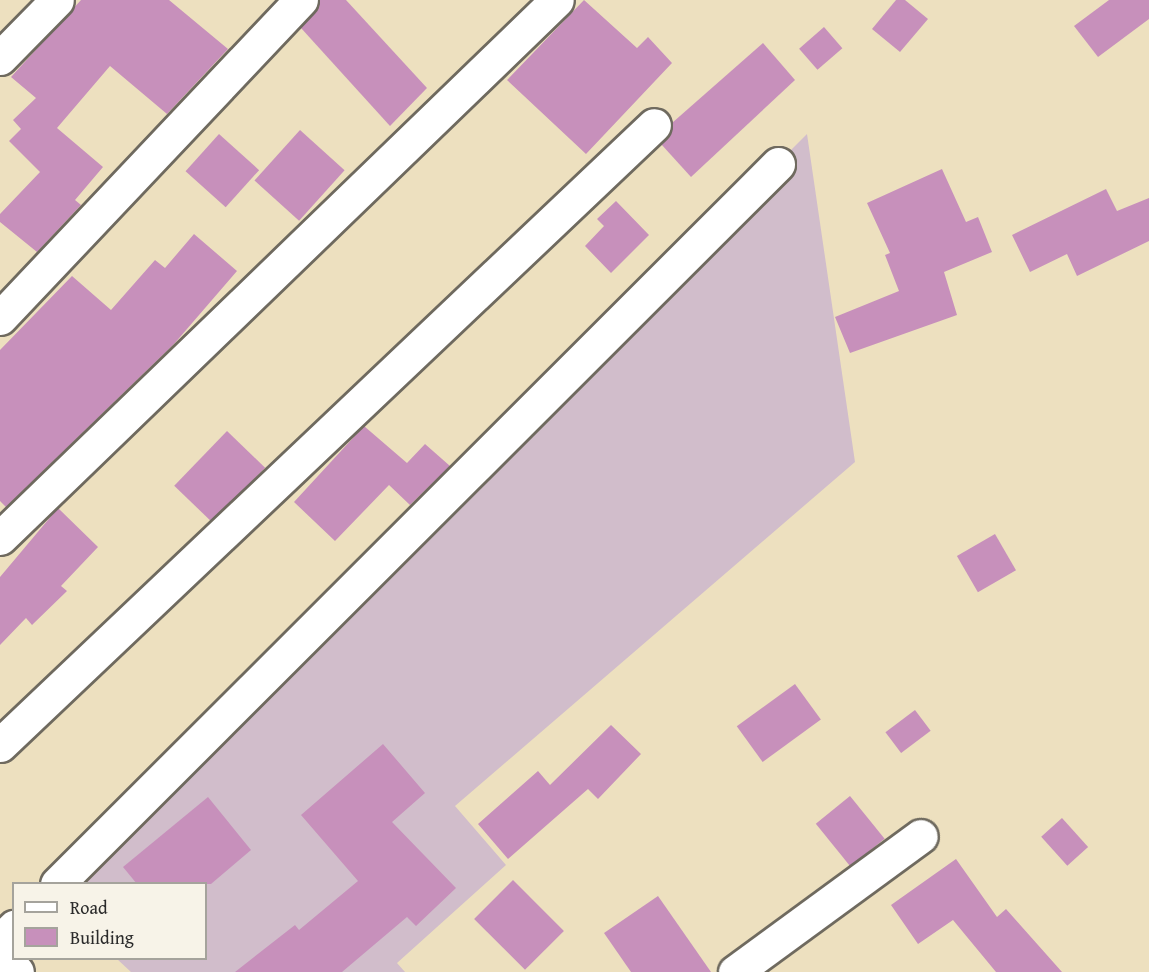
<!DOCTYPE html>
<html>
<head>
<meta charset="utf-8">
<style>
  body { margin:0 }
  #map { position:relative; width:1149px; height:972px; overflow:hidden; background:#ede0bf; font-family:"Gentium Book Plus",serif }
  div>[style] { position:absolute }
  .industrial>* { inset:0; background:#d1bdcb }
  .building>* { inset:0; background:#c790bb; transform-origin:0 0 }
  .roads { filter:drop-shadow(2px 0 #6f6a5f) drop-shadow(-2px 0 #6f6a5f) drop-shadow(0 2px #6f6a5f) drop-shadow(0 -2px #6f6a5f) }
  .minor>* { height:33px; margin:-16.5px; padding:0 16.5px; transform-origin:16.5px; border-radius:16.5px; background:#fff }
  .trunk>* { height:33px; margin:-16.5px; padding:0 16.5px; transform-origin:16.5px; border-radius:16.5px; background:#fff }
  span { translate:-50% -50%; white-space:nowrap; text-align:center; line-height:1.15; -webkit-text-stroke:4.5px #f7f3e8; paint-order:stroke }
  .legend { position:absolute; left:12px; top:882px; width:195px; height:78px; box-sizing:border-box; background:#f7f3e8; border:2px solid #a5a39c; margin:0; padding:8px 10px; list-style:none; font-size:18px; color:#2b2b2b }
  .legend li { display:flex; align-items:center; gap:12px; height:30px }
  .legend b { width:30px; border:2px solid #a5a39c }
</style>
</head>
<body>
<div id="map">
  <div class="industrial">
    <i style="clip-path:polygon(807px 134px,855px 462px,455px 806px,506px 865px,397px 963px,405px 972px,131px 972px,117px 959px,206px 958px,206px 884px,57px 884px)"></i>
  </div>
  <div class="building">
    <i style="clip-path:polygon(81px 0,169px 0,228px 49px,167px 114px,110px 66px,57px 128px,103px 167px,75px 200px,81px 205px,37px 252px,0 222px,0 214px,40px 172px,9px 141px,21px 129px,13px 120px,36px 98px,11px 77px)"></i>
    <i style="clip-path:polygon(319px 0,346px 0,427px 88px,390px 126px,301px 28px)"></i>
    <i style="clip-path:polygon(584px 0,637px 48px,648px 37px,672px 63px,586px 154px,507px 80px)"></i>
    <i style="clip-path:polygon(896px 0,905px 0,928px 19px,900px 52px,872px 29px)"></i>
    <i style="clip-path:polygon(1109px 0,1149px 0,1149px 19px,1098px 57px,1074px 26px)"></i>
    <i style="left:824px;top:27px;width:28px;height:33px;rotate:49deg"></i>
    <i style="clip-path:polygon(763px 43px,795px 80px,691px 177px,661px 144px,672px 123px)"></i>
    <i style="left:300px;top:130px;width:60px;height:68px;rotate:42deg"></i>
    <i style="left:219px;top:134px;width:54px;height:50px;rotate:42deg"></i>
    <i style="clip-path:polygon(942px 169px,966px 222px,978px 217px,992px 252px,944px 272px,957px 315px,850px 353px,835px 317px,899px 291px,885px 255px,890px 253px,867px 203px)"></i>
    <i style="clip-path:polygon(1106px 189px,1117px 211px,1149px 198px,1149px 241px,1077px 276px,1067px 254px,1030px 272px,1012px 235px)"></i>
    <i style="clip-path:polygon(616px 201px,649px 235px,611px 273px,585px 246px,604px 226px,597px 219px)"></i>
    <i style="clip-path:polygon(194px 234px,237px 271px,174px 344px,6px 507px,0 501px,0 350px,72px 276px,111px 310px,155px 260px,165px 268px)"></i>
    <i style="clip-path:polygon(364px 426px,407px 463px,425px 444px,450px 466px,410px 505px,389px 485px,335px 541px,294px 502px)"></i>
    <i style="left:227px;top:431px;width:53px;height:76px;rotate:44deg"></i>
    <i style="clip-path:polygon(58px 508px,98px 547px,61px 586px,67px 591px,32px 625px,26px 618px,0 645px,0 577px)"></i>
    <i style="left:995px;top:534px;width:42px;height:44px;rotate:60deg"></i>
    <i style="left:795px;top:684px;width:44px;height:72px;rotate:54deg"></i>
    <i style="left:915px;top:710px;width:26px;height:37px;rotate:53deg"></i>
    <i style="clip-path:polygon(611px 725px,641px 754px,598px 799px,588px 789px,508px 859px,478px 824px,538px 771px,550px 785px)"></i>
    <i style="clip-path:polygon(383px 744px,425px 793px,392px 822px,456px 888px,416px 926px,407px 917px,342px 972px,235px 972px,295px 925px,299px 930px,358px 881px,301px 815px)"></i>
    <i style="left:850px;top:796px;width:55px;height:44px;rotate:51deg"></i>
    <i style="clip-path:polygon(208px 797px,251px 850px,211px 884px,137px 884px,123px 867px)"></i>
    <i style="left:1062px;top:818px;width:39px;height:28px;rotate:48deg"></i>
    <i style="clip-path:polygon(956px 859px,997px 917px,1006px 909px,1062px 972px,996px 972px,953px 920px,918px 944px,891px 905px)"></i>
    <i style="left:513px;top:880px;width:72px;height:55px;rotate:45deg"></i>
    <i style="clip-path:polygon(658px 896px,711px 972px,631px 972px,604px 933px)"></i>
  </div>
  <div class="roads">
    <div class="minor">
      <i style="left:0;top:58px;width:81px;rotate:-45.5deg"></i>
      <i style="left:0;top:318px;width:438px;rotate:-46.6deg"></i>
      <i style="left:0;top:538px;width:774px;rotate:-44.01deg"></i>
      <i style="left:0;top:745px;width:901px;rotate:-43.47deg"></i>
      <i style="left:57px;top:884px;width:1019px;rotate:-44.96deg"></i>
      <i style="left:0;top:941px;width:20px;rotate:-45deg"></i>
      <i style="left:735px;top:972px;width:230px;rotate:-36.2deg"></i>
    </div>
    <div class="trunk">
      <i style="left:0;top:956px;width:23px;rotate:43deg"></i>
    </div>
  </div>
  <ul class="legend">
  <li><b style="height:8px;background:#fff"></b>Road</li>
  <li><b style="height:16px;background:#c790bb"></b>Building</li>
  </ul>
</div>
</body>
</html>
